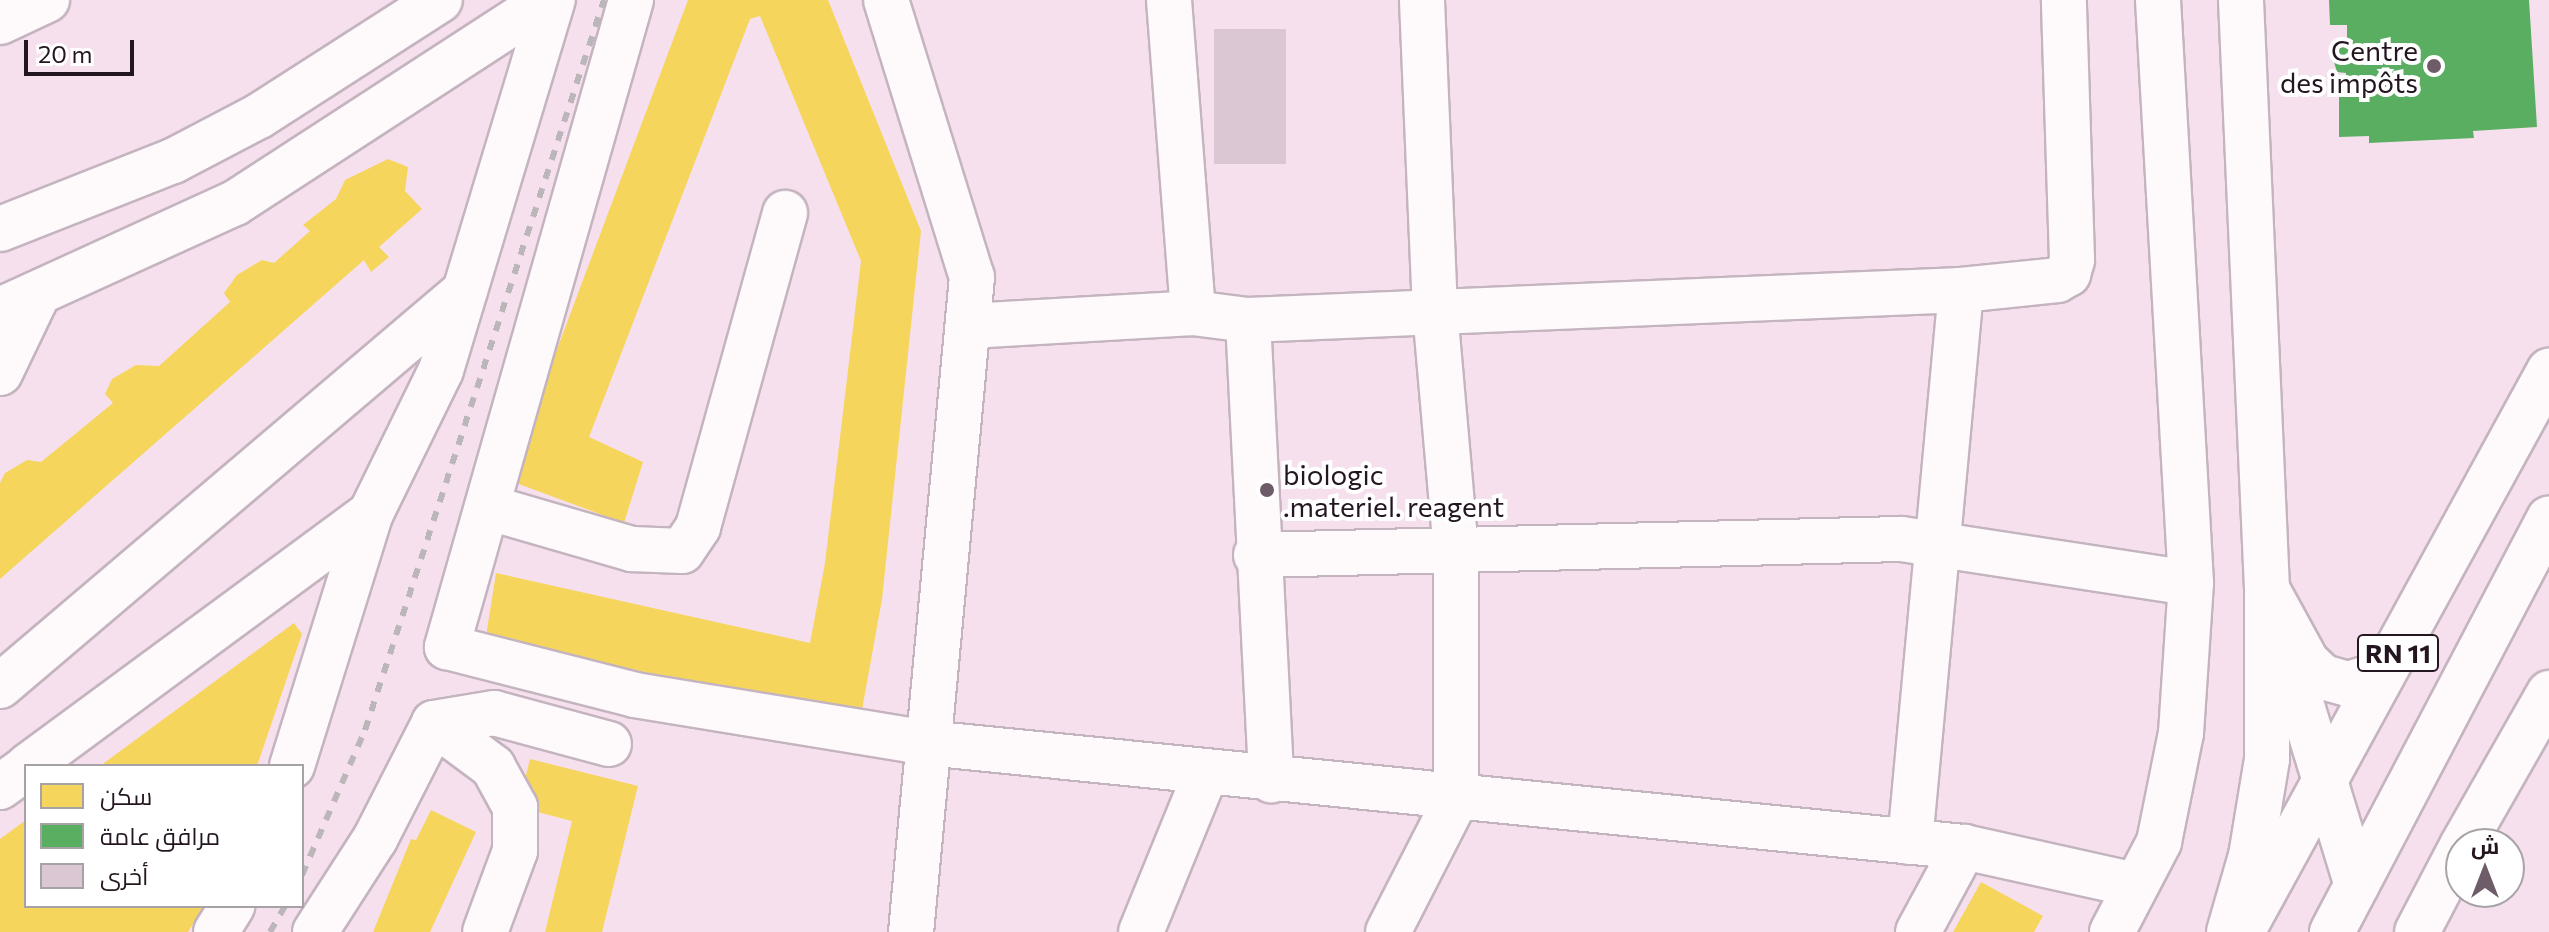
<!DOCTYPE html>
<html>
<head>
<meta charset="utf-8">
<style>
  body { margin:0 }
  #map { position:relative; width:2549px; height:932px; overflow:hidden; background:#f6e0ee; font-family:Commissioner,Cairo,sans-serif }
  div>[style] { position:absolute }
  .homes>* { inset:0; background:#f6d55c }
  .public>* { inset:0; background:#5aae61 }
  .building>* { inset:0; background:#dbc6d4; transform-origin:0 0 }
  .roads { filter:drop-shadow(2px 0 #c4b4bf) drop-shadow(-2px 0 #c4b4bf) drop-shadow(0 2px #c4b4bf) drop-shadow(0 -2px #c4b4bf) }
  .minor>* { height:44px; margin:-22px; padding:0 22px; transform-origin:22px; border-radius:22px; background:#fefafc }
  .major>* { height:44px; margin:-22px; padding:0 22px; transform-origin:22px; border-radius:22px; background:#fefafc }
  .highway>* { height:44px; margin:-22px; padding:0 22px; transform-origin:22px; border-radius:22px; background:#fefafc }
  .rail>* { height:6px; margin-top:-3px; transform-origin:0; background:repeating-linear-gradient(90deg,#bbb6b9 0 10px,transparent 0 20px) }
  .dots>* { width:22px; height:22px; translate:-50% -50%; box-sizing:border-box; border:4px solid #fff; border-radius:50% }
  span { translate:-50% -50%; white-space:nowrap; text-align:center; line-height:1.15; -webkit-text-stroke:8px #fff; paint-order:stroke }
  .shield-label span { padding:2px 6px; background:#fff; border:2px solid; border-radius:6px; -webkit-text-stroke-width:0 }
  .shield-label { font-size:26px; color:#241620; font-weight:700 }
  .poi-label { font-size:28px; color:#241620 }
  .right { translate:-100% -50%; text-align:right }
  .left { translate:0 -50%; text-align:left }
  .legend { position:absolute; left:24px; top:764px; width:280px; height:144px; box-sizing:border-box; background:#fff; border:2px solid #a7a2a6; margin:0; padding:10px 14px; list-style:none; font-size:24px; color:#241620 }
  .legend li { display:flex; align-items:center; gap:16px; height:40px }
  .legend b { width:40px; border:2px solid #a7a2a6 }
  .north { position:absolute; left:2445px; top:828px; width:80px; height:80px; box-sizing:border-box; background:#fff; border:2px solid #a7a2a6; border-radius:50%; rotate:0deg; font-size:22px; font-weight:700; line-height:32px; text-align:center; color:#241620 }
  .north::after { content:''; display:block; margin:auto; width:28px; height:36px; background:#6e5d68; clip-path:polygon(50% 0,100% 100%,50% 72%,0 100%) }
  .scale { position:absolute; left:24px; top:40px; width:110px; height:36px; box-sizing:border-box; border:4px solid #241620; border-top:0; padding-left:10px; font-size:24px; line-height:28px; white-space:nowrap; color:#241620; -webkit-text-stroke:6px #fff; paint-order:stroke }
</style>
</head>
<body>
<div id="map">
  <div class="homes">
    <i style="clip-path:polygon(688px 0,828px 0,921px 231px,882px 599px,860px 721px,486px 636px,496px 573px,810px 643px,825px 563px,861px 261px,760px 16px,750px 19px,589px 437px,643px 462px,624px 523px,508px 480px)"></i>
    <i style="clip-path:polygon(388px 159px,408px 167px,405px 191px,422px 209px,379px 247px,389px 257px,371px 272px,364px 260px,0 579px,0 483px,5px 473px,27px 460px,41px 462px,113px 403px,105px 394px,112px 379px,136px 365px,159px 366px,230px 302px,224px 293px,237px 275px,262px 260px,274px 263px,310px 231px,303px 225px,336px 199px,345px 180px)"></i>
    <i style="clip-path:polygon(294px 623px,302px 634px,257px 766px,100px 766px)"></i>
    <i style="clip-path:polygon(530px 759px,638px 786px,602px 932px,545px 932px,572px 821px,518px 807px)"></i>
    <i style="clip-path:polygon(431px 810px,476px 832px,430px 932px,373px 932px,411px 839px,416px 840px)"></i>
    <i style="clip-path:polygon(26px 820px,26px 906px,204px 906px,188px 932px,0 932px,0 839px)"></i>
    <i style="clip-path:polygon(1981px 882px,2043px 916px,2034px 932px,1953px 932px)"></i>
  </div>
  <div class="public">
    <i style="clip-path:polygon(2329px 0,2529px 0,2537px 127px,2473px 131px,2474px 138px,2369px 143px,2369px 136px,2339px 137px,2339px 94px,2347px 89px,2346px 73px,2337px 72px,2331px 52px,2347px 44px,2347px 25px,2330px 25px)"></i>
  </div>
  <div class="building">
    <i style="left:1286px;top:29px;width:135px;height:72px;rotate:90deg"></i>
  </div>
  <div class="roads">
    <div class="minor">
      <i style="left:631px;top:0;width:673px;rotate:105.88deg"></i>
      <i style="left:447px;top:647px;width:194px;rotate:14.3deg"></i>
      <i style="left:635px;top:695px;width:296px;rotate:9.3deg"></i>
      <i style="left:927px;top:743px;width:1042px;rotate:5.73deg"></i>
      <i style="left:1964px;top:847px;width:175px;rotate:12.5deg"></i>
      <i style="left:886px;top:0;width:290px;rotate:72.8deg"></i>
      <i style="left:972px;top:277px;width:658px;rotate:95.32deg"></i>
      <i style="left:1169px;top:0;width:314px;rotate:85.6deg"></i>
      <i style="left:0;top:22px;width:52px;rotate:-25.1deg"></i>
      <i style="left:1248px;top:320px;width:461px;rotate:87.1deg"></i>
      <i style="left:969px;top:326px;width:224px;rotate:-3.3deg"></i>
      <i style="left:1193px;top:313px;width:55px;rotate:7.3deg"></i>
      <i style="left:1248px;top:320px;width:714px;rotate:-2.41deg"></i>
      <i style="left:1961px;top:290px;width:97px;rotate:-5.9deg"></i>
      <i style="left:2057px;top:280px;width:13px;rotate:-29deg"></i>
      <i style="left:2068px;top:274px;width:15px;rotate:-74deg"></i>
      <i style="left:2072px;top:260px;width:260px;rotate:-91.8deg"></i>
      <i style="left:0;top:373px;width:83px;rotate:-64.4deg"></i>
      <i style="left:487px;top:507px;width:151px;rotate:16.2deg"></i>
      <i style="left:632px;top:549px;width:50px;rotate:2.3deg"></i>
      <i style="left:682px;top:551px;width:29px;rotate:-56deg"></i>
      <i style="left:698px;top:527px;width:326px;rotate:-74.5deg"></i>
      <i style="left:1256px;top:555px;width:646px;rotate:-1.42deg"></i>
      <i style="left:1902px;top:539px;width:292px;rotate:8.7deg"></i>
      <i style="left:0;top:686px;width:610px;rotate:-40.35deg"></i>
      <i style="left:434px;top:723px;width:74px;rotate:36.7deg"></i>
      <i style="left:493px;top:767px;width:46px;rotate:61.2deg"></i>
      <i style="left:515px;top:807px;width:44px;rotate:90deg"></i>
      <i style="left:515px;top:851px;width:86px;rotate:110.3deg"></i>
      <i style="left:28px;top:766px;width:426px;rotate:-36.4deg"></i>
      <i style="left:292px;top:766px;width:265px;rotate:-72.7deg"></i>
      <i style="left:371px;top:513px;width:159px;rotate:-63.9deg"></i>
      <i style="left:441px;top:370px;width:387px;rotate:-73.2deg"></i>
      <i style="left:0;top:787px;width:32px;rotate:-36deg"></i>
      <i style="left:1910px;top:842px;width:554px;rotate:-84.72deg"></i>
      <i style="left:2463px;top:844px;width:174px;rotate:-60.3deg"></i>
      <i style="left:216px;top:932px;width:31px;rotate:-58deg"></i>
      <i style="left:315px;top:932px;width:111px;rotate:-57.2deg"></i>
      <i style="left:375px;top:839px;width:130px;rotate:-63deg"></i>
      <i style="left:434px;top:723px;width:61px;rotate:-9.5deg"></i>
      <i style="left:494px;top:713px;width:119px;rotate:15.1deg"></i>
      <i style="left:1141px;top:932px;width:170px;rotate:-67.8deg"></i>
      <i style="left:1388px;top:932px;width:149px;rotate:-62.9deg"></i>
      <i style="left:1456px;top:799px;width:248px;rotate:-90deg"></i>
      <i style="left:1456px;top:551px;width:241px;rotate:-95deg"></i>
      <i style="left:1435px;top:311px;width:311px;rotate:-92.4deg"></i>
      <i style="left:1918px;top:932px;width:97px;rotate:-61.6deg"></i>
      <i style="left:2112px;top:932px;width:102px;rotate:-62.4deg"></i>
      <i style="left:2159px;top:842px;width:111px;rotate:-78.6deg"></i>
      <i style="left:2181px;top:733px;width:150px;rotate:-86.2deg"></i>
      <i style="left:2191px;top:583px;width:584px;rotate:-93.24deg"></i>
      <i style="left:2417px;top:932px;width:95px;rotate:-62.4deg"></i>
    </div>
    <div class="major">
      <i style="left:0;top:229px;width:186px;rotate:-21.5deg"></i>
      <i style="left:173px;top:161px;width:97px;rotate:-27.6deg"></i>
      <i style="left:259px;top:116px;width:215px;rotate:-32.7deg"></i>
      <i style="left:0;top:310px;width:258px;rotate:-24.5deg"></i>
      <i style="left:235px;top:203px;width:372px;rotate:-33deg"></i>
      <i style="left:2281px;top:637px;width:259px;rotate:73deg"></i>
      <i style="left:2229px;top:932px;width:79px;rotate:-73.9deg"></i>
      <i style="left:2251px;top:856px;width:98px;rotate:-80.6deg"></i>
      <i style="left:2267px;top:759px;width:170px;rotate:-90deg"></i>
      <i style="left:2267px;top:589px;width:590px;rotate:-92.53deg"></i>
    </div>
    <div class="highway">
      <i style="left:2267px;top:589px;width:83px;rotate:61.3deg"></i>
      <i style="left:2307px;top:662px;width:22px;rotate:43deg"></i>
      <i style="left:2323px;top:677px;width:26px;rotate:16deg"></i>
      <i style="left:2348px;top:684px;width:28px;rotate:-17deg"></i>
      <i style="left:2375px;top:676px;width:27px;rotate:-51deg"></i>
      <i style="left:2242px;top:932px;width:640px;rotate:-61.31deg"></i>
      <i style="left:2332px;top:932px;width:467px;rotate:-62.3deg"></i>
    </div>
  </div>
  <div class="rail">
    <i style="left:302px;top:875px;width:158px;rotate:-66.5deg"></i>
    <i style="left:365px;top:730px;width:768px;rotate:-71.87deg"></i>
    <i style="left:270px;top:932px;width:30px;rotate:-60deg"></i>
  </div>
  <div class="dots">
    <i style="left:2434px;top:66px;background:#6e5d68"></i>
    <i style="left:1267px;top:490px;background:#6e5d68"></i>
  </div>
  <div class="shield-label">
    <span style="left:2398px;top:653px">RN 11</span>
  </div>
  <div class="poi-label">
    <span class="right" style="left:2418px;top:66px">Centre<br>des impôts</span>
    <span class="left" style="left:1283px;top:490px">biologic<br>.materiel. reagent</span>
  </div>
  <ul class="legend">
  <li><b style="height:22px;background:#f6d55c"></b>سكن</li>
  <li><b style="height:22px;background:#5aae61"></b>مرافق عامة</li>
  <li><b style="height:22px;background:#dbc6d4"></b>أخرى</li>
  </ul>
  <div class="north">ش</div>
  <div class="scale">20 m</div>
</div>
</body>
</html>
